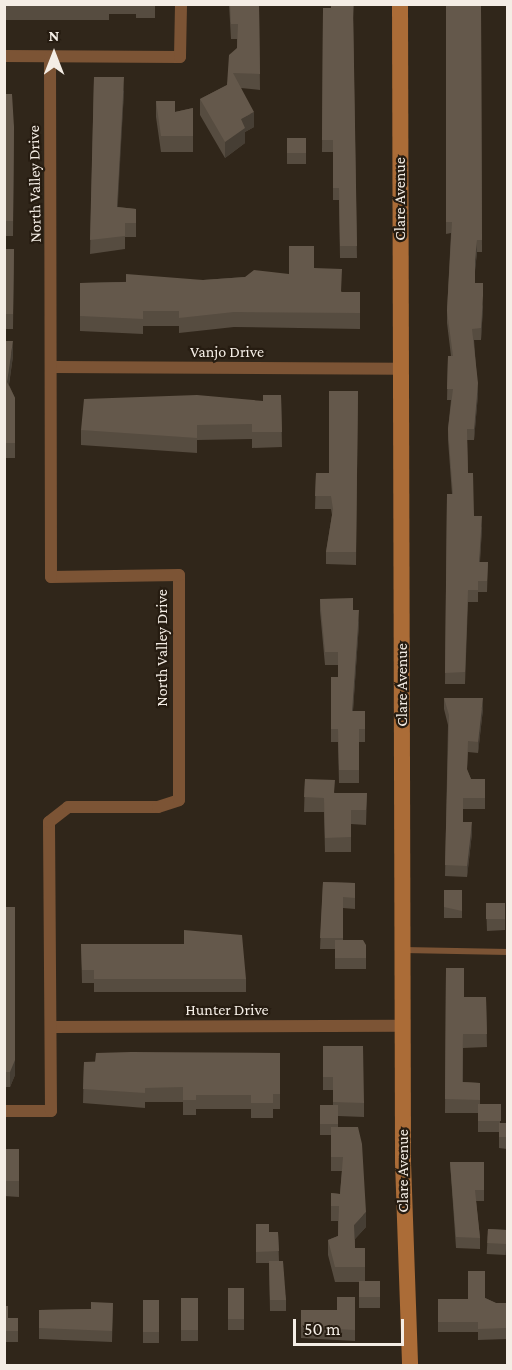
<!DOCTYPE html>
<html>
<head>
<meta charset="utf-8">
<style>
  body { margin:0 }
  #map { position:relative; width:512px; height:1370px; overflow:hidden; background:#30261a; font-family:"Crimson Pro",serif }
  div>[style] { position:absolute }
  .lane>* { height:6px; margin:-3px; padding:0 3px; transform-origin:3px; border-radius:3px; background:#7c5435 }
  .street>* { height:12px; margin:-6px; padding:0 6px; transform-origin:6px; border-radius:6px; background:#7c5435 }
  .secondary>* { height:16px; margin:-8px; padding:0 8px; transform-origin:8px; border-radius:8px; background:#ab6c37 }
  .wall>* { inset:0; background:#564c40; transform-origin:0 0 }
  .shaded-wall>* { inset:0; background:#463e34 }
  .building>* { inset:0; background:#64584b; transform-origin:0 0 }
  span { translate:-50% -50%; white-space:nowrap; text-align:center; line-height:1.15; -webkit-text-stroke:4.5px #261c11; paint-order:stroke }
  .street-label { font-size:16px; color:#f4ede5 }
  .frame { position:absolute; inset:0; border:6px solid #f4ede5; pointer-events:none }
  .north { position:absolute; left:24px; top:24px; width:60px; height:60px; -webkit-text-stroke:4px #261c11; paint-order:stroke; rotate:0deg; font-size:16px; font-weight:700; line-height:24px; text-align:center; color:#f4ede5 }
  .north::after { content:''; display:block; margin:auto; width:21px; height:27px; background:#f4ede5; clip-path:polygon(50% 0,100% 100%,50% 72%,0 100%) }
  .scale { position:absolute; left:293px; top:1319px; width:111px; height:27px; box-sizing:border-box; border:3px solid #f4ede5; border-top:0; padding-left:8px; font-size:18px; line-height:21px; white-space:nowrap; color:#f4ede5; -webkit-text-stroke:4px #261c11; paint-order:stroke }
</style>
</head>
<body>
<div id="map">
  <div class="lane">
    <i style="left:404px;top:950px;width:104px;rotate:1.1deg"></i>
  </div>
  <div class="street">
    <i style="left:4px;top:56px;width:176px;rotate:0.3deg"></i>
    <i style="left:180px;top:57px;width:53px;rotate:-88.9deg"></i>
    <i style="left:54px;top:367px;width:347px;rotate:0.3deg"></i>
    <i style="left:52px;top:1027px;width:350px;rotate:-0.2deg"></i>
    <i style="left:4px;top:1111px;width:47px"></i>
    <i style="left:51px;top:1111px;width:289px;rotate:-90.4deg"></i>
    <i style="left:49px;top:822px;width:24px;rotate:-38deg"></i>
    <i style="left:68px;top:807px;width:90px"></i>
    <i style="left:158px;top:807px;width:22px;rotate:-18deg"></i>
    <i style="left:179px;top:800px;width:225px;rotate:-90deg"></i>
    <i style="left:179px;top:575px;width:128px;rotate:179.1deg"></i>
    <i style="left:51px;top:577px;width:520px;rotate:-90.11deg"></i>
  </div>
  <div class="secondary">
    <i style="left:400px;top:4px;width:1158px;rotate:89.85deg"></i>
    <i style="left:403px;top:1162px;width:204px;rotate:88deg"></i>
  </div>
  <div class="wall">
    <i style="clip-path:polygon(4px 4px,155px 4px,155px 18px,136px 18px,136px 14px,109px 14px,109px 20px,4px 20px)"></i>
    <i style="clip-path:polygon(229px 4px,259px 4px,260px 90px,241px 88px,254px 127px,245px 132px,245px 143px,225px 158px,200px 115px,200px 99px,227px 85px,237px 48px,237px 39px,231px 39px)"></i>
    <i style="clip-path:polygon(331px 4px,354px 4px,353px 18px,357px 258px,340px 258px,339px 200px,333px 200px,333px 152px,322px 152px,323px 8px,331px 8px)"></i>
    <i style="clip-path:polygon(446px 4px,481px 4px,482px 252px,477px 252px,475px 270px,475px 283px,483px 307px,481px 340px,474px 340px,478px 394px,474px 440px,467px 440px,468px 473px,474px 516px,482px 528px,480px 562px,488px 562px,487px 592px,478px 592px,478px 602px,468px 602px,465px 684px,445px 684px,447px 494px,452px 494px,448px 440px,448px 429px,451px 400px,447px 400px,448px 356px,451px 356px,447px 323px,447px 311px,451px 233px,446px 234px)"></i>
    <i style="clip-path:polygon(94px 77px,124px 91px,117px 207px,136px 209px,136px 237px,125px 237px,125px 249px,90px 254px)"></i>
    <i style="clip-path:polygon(4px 94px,14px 127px,13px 236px,6px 236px,6px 249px,14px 249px,13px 329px,4px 329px)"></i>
    <i style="clip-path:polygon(156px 101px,175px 112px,193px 108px,193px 152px,161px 152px,156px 117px)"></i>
    <i style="left:306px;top:138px;width:26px;height:19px;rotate:90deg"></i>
    <i style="clip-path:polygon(314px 268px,342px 292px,360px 292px,360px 329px,234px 327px,179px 333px,179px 326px,143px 326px,143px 334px,80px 331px,80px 283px,203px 280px,289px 274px)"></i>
    <i style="clip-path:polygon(4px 341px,13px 356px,9px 385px,15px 398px,15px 458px,5px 458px,5px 473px)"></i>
    <i style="clip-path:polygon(358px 391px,356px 565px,326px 564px,326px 552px,332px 515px,331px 509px,315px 509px,316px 473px,329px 473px)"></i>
    <i style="clip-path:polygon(281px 395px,282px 447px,252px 448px,252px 439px,197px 440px,197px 453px,81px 445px,81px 430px,263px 401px)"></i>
    <i style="clip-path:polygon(320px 599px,353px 610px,359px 623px,353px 711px,365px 711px,365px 742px,359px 742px,359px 783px,339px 783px,338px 742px,331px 742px,331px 677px,338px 677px,338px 665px,325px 665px,320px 611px)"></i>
    <i style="clip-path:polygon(444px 698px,483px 709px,478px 753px,468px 752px,467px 770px,471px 779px,485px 779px,485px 809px,463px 809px,463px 822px,472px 833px,467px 877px,445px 876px,448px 725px,444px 709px)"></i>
    <i style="clip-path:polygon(305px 779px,335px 793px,367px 793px,366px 825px,351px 824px,351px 852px,325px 852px,324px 812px,304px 812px)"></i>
    <i style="clip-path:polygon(323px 882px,355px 883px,355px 909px,343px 908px,343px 940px,366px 945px,366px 969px,335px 969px,335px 949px,320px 949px)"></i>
    <i style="left:444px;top:890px;width:18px;height:28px"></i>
    <i style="clip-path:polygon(486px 904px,505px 919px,505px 930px,487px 931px)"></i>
    <i style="clip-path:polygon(4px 907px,15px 1075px,10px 1087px,4px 1087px)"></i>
    <i style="clip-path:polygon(81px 944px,246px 979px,246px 992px,94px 992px,94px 983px,82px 983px)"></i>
    <i style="clip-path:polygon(446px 968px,464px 997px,486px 997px,487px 1047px,463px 1048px,463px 1082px,480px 1083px,480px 1104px,501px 1104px,500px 1123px,507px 1123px,507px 1149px,499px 1148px,499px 1132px,478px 1132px,478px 1113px,445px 1113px)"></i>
    <i style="clip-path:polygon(323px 1046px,364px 1103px,364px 1117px,338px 1116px,338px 1127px,366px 1227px,355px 1239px,355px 1248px,365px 1248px,365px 1281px,380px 1281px,380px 1308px,359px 1308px,359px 1282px,335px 1282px,328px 1255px,328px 1240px,338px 1236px,338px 1221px,331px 1221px,331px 1193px,340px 1194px,342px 1171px,331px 1171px,331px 1135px,320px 1135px,320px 1105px,333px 1105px,333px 1090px,323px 1090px)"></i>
    <i style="clip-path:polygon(280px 1053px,280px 1109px,273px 1109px,273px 1118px,251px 1118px,251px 1109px,196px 1109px,196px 1115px,183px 1115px,183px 1102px,145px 1102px,145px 1108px,83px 1103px,84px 1062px)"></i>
    <i style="clip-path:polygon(4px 1143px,6px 1149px,19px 1149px,19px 1197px,4px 1196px)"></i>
    <i style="clip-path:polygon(450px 1162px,484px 1162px,484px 1201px,476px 1201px,480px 1238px,480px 1249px,456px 1248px)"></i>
    <i style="clip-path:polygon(256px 1224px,269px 1232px,278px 1232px,279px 1261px,286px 1300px,286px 1311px,270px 1311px,269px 1263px,256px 1263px)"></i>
    <i style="left:488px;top:1229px;width:19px;height:25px;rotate:3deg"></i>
    <i style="left:228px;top:1288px;width:16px;height:42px"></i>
    <i style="clip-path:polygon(355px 1297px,355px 1341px,301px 1338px,301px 1310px,337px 1310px)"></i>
    <i style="left:181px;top:1298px;width:17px;height:43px"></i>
    <i style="clip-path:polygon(485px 1298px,496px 1303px,507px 1303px,507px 1339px,478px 1340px,478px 1332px,438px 1332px,438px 1299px,468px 1299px)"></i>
    <i style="left:143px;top:1300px;width:16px;height:43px"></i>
    <i style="clip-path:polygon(113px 1303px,112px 1342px,39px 1339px,39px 1310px,91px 1309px)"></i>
    <i style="clip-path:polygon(4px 1306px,8px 1318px,18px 1318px,18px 1342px,4px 1342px)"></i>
  </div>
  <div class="shaded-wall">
    <i style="clip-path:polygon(124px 77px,124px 91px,117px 221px,117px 207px)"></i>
    <i style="clip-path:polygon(254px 112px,254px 127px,245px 132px,245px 143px,225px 158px,225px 142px,241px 119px)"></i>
    <i style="clip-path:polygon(477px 240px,477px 252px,475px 272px,475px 260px)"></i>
    <i style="clip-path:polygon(483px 296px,483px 307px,481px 340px,481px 328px)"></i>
    <i style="clip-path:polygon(13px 341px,13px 356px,7px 397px,7px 382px)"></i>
    <i style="clip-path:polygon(478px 383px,478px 394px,474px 440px,474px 429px)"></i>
    <i style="clip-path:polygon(482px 516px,482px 528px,479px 573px,479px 562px)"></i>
    <i style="clip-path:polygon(359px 610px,359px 623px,352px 724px,352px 711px)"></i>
    <i style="clip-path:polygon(483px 698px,483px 709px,478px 753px,478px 742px)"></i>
    <i style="clip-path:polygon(472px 822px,472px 833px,467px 877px,467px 866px)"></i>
    <i style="clip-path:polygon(15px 907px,15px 1075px,10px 1087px,10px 1072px)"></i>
    <i style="clip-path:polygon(366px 1212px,366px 1227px,354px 1240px,354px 1225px)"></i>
  </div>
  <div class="building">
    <i style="left:4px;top:4px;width:105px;height:1px"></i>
    <i style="clip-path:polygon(230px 4px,259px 4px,260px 74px,233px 73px,254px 112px,241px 119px,245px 128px,225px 142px,200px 99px,227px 85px,229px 55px,237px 48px,238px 24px,231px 24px)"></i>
    <i style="clip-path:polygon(331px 4px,353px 4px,357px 246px,340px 246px,339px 188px,333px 188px,333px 140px,322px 140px,323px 8px,331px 8px)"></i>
    <i style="clip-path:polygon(446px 4px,481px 4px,482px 240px,477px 240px,475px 260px,475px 283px,483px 283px,483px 296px,481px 328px,472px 329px,478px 383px,474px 429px,467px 429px,468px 473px,473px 473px,474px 516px,482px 516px,479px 562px,488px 562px,487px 581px,478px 581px,478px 590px,468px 590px,465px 672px,445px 673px,447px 494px,453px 494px,448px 429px,453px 389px,447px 389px,448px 356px,453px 356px,447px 311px,452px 222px,446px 222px)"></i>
    <i style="clip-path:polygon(94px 77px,124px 77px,117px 207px,136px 209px,136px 223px,125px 223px,125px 236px,90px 240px)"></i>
    <i style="clip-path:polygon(4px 94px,12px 94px,14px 127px,13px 221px,6px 221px,6px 249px,14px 249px,13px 314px,4px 314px)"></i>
    <i style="clip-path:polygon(156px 101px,175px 101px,175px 112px,193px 108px,193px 136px,161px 136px)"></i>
    <i style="left:306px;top:138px;width:15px;height:19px;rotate:90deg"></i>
    <i style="clip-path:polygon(289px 246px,314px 246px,314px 268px,342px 269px,341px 292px,360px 292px,360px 313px,234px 312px,179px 318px,179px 311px,143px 311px,143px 319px,80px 316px,80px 283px,126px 282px,126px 274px,203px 280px,245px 277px,254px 270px,289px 274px)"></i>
    <i style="clip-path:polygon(4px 341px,13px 341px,7px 382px,15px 398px,15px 443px,4px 443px)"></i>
    <i style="clip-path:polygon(329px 391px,358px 391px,356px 552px,326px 552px,333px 509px,331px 496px,315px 496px,316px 473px,329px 473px)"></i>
    <i style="clip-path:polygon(197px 395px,263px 401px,263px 395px,281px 395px,282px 432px,252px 432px,252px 424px,197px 425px,197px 438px,81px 430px,84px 399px)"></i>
    <i style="clip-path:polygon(353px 598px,353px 610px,359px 610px,352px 711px,365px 711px,365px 729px,359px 729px,359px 770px,339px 770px,338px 729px,331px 729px,331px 677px,338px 677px,338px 652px,325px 652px,320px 599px)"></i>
    <i style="clip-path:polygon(444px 698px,483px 698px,478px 742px,468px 741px,467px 769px,471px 779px,485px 779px,485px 798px,463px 798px,463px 822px,472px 822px,467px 866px,445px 865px,449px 715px)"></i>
    <i style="clip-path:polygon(305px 779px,335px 780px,334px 793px,367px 793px,366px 810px,351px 810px,351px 837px,325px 838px,324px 798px,304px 797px)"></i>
    <i style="clip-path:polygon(323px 882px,355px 883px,355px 898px,343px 897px,343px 938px,320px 938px)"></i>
    <i style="clip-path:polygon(444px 890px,462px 890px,462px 911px,444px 907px)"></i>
    <i style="left:505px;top:903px;width:16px;height:19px;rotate:90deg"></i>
    <i style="clip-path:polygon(4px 907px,15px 907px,15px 1060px,10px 1072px,4px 1072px)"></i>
    <i style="clip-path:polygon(184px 930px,242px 935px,246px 979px,94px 979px,94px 970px,82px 970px,81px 944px,184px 944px)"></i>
    <i style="clip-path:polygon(335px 940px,363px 940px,366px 945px,366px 958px,335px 958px)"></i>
    <i style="clip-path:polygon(446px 968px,464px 968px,464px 997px,486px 997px,487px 1034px,463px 1034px,462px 1082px,480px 1083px,480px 1100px,445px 1099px)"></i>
    <i style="clip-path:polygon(323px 1046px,363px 1046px,364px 1103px,333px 1102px,333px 1077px,323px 1077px)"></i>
    <i style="clip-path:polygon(131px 1052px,280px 1053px,280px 1094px,273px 1094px,273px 1103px,251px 1103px,251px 1095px,196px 1095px,196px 1100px,183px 1100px,183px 1087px,145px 1088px,145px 1093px,83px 1089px,84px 1062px,95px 1062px,96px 1053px)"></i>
    <i style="left:478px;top:1104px;width:23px;height:17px"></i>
    <i style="left:320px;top:1105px;width:18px;height:19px"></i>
    <i style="left:499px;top:1123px;width:8px;height:14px"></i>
    <i style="clip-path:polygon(331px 1127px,358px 1127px,362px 1144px,366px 1212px,354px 1225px,355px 1248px,365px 1248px,365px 1267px,335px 1267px,328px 1240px,338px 1236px,339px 1206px,331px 1206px,331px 1193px,340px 1194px,343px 1157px,331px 1157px)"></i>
    <i style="clip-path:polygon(4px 1143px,6px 1143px,6px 1149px,19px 1149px,19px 1181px,4px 1181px)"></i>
    <i style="clip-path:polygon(450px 1162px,484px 1162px,484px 1190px,475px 1190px,480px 1238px,456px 1237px)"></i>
    <i style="clip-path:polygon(256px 1224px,269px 1224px,269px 1232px,278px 1232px,279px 1251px,256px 1252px)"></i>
    <i style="left:488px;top:1229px;width:19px;height:14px;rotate:3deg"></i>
    <i style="clip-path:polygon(269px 1261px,283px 1261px,286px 1300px,270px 1300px)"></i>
    <i style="clip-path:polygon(468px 1271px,485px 1271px,485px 1298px,496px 1303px,507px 1303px,507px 1328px,478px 1329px,478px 1322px,438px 1322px,438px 1299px,468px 1299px)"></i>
    <i style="left:359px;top:1281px;width:21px;height:16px"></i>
    <i style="left:228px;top:1288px;width:16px;height:31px"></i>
    <i style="clip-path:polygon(337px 1297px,355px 1297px,355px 1330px,301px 1327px,301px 1310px,337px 1310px)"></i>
    <i style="left:181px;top:1298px;width:17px;height:32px"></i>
    <i style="left:143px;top:1300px;width:16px;height:32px"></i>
    <i style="clip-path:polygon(91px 1302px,113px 1303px,112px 1331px,39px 1328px,39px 1310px,91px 1309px)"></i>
    <i style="clip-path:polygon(4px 1306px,8px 1306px,8px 1318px,18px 1318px,18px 1331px,4px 1331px)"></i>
  </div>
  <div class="street-label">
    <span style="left:35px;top:184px;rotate:-91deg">North Valley Drive</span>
    <span style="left:400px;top:199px;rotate:-90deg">Clare Avenue</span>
    <span style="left:227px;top:352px">Vanjo Drive</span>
    <span style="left:162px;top:648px;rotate:-90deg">North Valley Drive</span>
    <span style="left:402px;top:685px;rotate:-90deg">Clare Avenue</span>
    <span style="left:227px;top:1010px">Hunter Drive</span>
    <span style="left:403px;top:1171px;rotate:-90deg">Clare Avenue</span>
  </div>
  <div class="frame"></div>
  <div class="north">N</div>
  <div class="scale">50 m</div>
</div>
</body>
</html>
